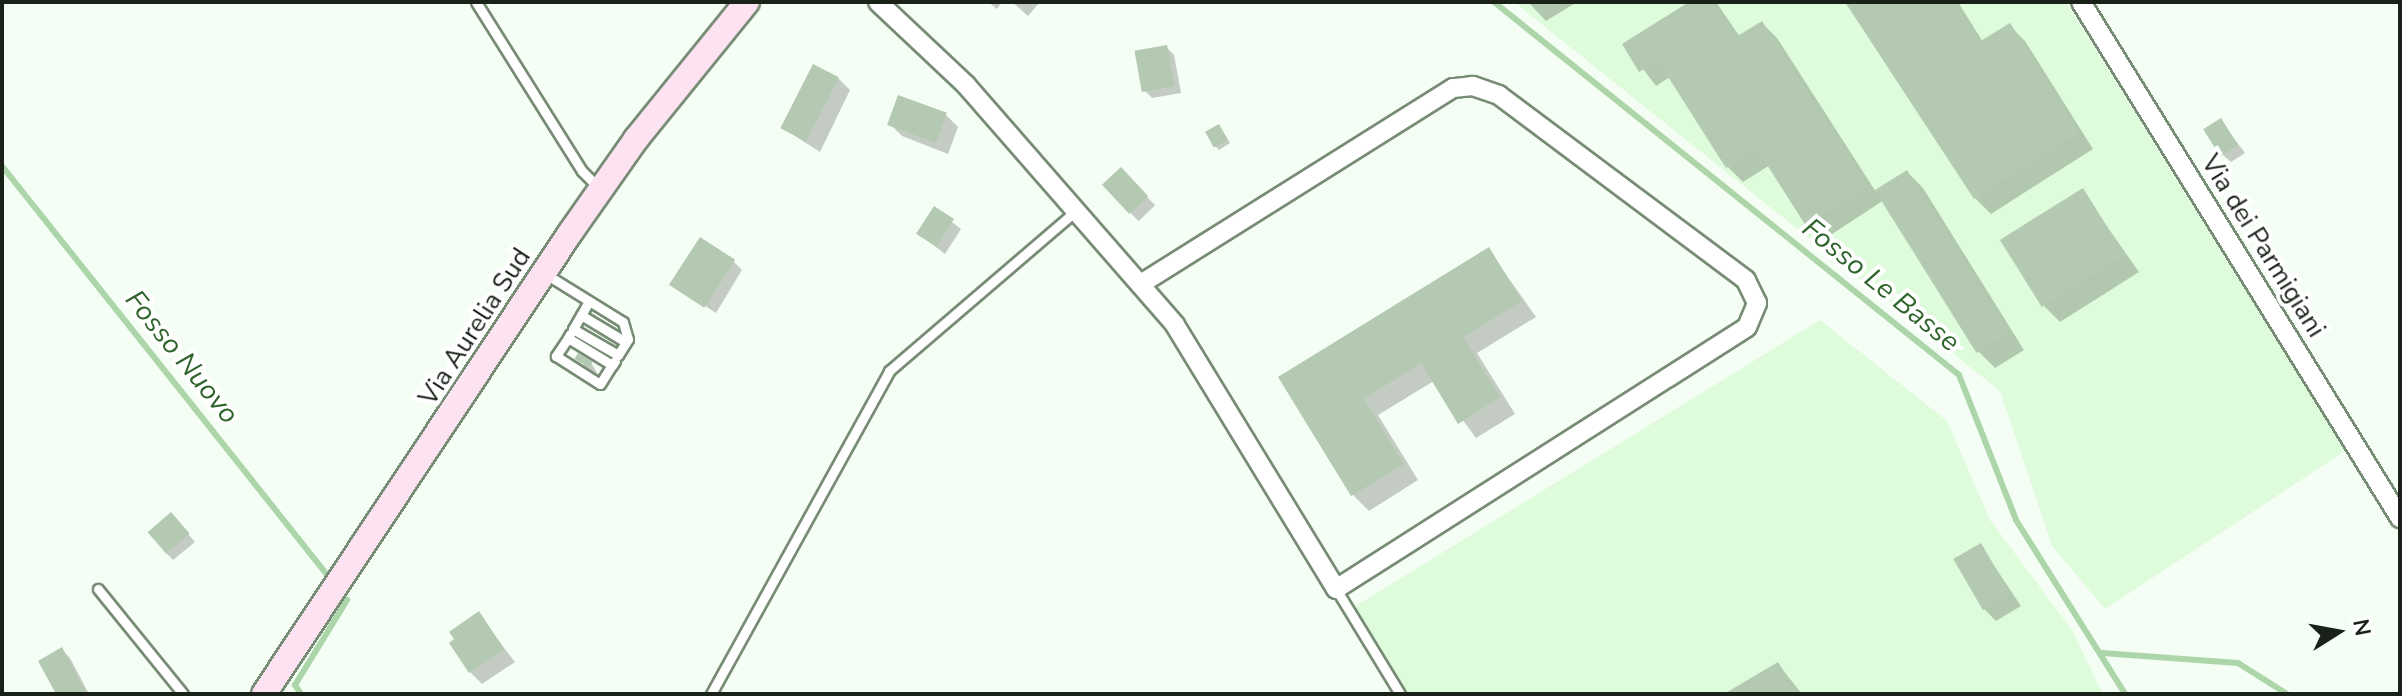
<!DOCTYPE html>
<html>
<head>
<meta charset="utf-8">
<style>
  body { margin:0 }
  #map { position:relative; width:2402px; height:696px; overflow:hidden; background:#f5fef4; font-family:"Nunito Sans",sans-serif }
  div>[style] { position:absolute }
  .built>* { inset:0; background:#defbdb }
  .shadow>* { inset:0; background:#0003; transform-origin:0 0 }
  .stream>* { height:6px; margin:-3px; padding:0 3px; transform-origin:3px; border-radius:3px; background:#acd6a9 }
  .building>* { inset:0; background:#b3c9b1; transform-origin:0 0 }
  .roads { filter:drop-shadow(2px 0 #778c75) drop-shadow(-2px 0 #778c75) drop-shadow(0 2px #778c75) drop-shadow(0 -2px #778c75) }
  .lane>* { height:9px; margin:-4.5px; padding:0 4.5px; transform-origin:4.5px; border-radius:4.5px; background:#fff }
  .street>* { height:18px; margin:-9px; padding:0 9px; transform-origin:9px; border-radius:9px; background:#fff }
  .secondary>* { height:24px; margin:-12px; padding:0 12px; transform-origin:12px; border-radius:12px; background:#fde2f1 }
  span { translate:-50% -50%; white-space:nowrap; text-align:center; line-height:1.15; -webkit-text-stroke:8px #fff; paint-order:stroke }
  .street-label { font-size:26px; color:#192118 }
  .water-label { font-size:28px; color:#2e642b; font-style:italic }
  .frame { position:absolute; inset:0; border:4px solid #192118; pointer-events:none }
  .north { position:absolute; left:2298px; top:592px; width:80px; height:80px; -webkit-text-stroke:6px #fff; paint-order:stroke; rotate:79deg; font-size:22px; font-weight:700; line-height:32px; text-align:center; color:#192118 }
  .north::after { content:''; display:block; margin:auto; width:28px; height:36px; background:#192118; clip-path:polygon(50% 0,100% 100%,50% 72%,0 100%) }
</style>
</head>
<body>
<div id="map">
  <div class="built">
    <i style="clip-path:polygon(1514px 2px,2066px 2px,2345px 451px,2105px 609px,2052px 546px,2000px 391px)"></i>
    <i style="clip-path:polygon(1820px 320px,1947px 421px,1990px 520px,2072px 630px,2103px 694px,1408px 694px,1354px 607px)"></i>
  </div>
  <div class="shadow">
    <i style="clip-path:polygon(988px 2px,1002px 2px,997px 9px)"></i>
    <i style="clip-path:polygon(1012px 2px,1040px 2px,1028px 16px)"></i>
    <i style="clip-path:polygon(1528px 2px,1577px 2px,1546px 21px)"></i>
    <i style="clip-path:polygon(1693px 2px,1716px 2px,1740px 37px,1762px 23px,1777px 38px,1876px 192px,1907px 172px,1923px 188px,2024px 350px,1995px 368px,1979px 352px,1884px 200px,1823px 240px,1770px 165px,1743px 182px,1728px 167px,1670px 77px,1656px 86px,1624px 44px)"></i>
    <i style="clip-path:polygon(1849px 2px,1958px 2px,1983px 42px,2009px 25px,2025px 41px,2093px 149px,1991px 214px,1975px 198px)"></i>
    <i style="clip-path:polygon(1166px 47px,1174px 55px,1181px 93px,1152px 98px,1144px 90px)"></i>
    <i style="clip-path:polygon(838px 78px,850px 90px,820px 152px,784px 129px)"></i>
    <i style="clip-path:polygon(946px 115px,958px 127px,948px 154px,902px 136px,890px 124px)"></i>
    <i style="clip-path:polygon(2221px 121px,2245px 153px,2231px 162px,2223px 155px)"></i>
    <i style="clip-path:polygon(1222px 130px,1230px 143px,1219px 150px,1215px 146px)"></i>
    <i style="left:1121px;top:170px;width:49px;height:23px;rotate:46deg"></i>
    <i style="clip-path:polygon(2082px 191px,2139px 272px,2060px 322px,2044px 306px)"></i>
    <i style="clip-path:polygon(935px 209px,961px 229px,945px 254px,919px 234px)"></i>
    <i style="clip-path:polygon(1488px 249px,1536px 317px,1477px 353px,1515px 414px,1476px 438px,1434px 381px,1378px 415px,1418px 480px,1369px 511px,1353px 495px,1281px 377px)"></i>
    <i style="clip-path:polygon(734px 262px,742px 270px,716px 313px,670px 283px)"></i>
    <i style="clip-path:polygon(579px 356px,592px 364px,598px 375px,585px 367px)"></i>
    <i style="clip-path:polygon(179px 523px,195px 542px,173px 560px,165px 552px)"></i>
    <i style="clip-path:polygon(1981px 546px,2021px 606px,1996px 621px,1984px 609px)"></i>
    <i style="clip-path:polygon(478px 614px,515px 662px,482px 684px,470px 672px)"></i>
    <i style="clip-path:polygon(62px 650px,70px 658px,89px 694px,58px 694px)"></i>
    <i style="clip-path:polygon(1778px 664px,1802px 694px,1728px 694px)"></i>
  </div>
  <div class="stream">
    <i style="left:1494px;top:2px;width:596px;rotate:38.73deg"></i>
    <i style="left:1959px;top:375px;width:156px;rotate:68.5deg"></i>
    <i style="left:2016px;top:520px;width:205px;rotate:57.9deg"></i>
    <i style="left:2px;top:166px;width:524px;rotate:51.51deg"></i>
    <i style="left:2102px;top:653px;width:136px;rotate:4.2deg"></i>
    <i style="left:2238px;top:663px;width:58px;rotate:32.3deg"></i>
    <i style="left:301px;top:694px;width:11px;rotate:-124deg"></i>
    <i style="left:295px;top:685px;width:100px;rotate:-58.5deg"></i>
  </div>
  <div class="building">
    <i style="clip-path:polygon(1689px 2px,1714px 2px,1736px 37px,1762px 21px,1868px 186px,1806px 226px,1757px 149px,1726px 168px,1658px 61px,1639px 72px,1622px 44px)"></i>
    <i style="clip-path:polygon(1845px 2px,1955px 2px,1979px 42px,2010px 23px,2079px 133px,1974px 199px)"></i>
    <i style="left:1167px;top:45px;width:42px;height:33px;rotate:80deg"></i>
    <i style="left:813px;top:64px;width:29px;height:72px;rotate:27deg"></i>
    <i style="left:898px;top:95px;width:52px;height:32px;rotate:20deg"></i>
    <i style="left:2221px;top:118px;width:32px;height:21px;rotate:58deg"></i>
    <i style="left:1219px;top:124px;width:18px;height:16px;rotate:61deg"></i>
    <i style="left:1121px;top:167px;width:40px;height:26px;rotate:47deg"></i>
    <i style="left:1907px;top:170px;width:192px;height:38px;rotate:58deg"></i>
    <i style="left:2083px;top:188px;width:79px;height:98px;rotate:58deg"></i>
    <i style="left:934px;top:206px;width:24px;height:33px;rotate:33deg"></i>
    <i style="left:700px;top:237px;width:42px;height:57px;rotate:33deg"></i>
    <i style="clip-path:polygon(1489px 247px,1522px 301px,1463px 337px,1500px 397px,1458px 424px,1421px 363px,1364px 399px,1404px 464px,1351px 496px,1278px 377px)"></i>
    <i style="left:578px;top:353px;width:17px;height:7px;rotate:31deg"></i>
    <i style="left:171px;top:512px;width:28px;height:31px;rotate:49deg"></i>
    <i style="left:1981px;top:543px;width:59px;height:32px;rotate:60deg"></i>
    <i style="clip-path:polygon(479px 611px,504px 649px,469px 673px,449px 643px,454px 639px,449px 632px)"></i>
    <i style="clip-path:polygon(62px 647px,87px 694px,56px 694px,38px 661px)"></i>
    <i style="clip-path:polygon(1778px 662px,1798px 694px,1724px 694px)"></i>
  </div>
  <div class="roads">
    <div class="lane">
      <i style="left:476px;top:2px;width:199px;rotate:57.9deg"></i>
      <i style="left:582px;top:171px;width:23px;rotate:45deg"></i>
      <i style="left:544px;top:273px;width:93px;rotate:31.8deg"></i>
      <i style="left:623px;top:322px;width:18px;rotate:74deg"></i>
      <i style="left:628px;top:339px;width:19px;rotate:122deg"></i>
      <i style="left:618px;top:355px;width:52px;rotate:-150deg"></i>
      <i style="left:573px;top:329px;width:32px;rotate:-60deg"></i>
      <i style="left:581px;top:315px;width:52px;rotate:31deg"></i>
      <i style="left:570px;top:334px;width:4px;rotate:117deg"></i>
      <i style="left:568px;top:338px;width:52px;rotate:31.5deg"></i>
      <i style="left:612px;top:365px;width:5px;rotate:-53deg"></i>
      <i style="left:568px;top:338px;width:22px;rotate:124deg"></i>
      <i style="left:556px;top:356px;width:52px;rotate:32.5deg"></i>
      <i style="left:600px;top:384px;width:22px;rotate:-58deg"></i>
      <i style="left:98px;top:589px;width:135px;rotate:51deg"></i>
      <i style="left:1336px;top:589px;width:123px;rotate:58.6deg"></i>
      <i style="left:711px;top:694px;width:369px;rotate:-61.1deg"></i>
      <i style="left:889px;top:371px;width:248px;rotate:-40.6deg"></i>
    </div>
    <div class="street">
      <i style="left:878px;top:2px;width:121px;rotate:43.3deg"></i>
      <i style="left:966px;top:85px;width:318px;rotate:48.9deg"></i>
      <i style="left:1175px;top:325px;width:309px;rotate:58.6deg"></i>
      <i style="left:1336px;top:589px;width:487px;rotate:-32.5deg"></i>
      <i style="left:1747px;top:327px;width:26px;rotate:-67deg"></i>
      <i style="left:1757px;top:303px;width:25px;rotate:-116deg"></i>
      <i style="left:1746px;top:280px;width:309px;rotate:-143.2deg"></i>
      <i style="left:1499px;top:95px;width:28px;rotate:-161deg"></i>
      <i style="left:1473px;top:86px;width:20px;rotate:174deg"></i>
      <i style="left:1453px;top:88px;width:367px;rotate:147.9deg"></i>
      <i style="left:2081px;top:2px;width:607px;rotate:58.27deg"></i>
    </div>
    <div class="secondary">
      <i style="left:264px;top:694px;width:553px;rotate:-56.42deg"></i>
      <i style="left:570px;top:233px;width:115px;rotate:-54.9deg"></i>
      <i style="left:636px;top:139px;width:176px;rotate:-51deg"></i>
    </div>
  </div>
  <div class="street-label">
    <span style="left:2263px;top:246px;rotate:58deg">Via dei Parmigiani</span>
    <span style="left:475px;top:327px;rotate:-57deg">Via Aurelia Sud</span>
  </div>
  <div class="water-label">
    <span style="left:1881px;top:285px;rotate:39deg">Fosso Le Basse</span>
    <span style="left:182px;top:357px;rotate:51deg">Fosso Nuovo</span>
  </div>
  <div class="frame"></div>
  <div class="north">N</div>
</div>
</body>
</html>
